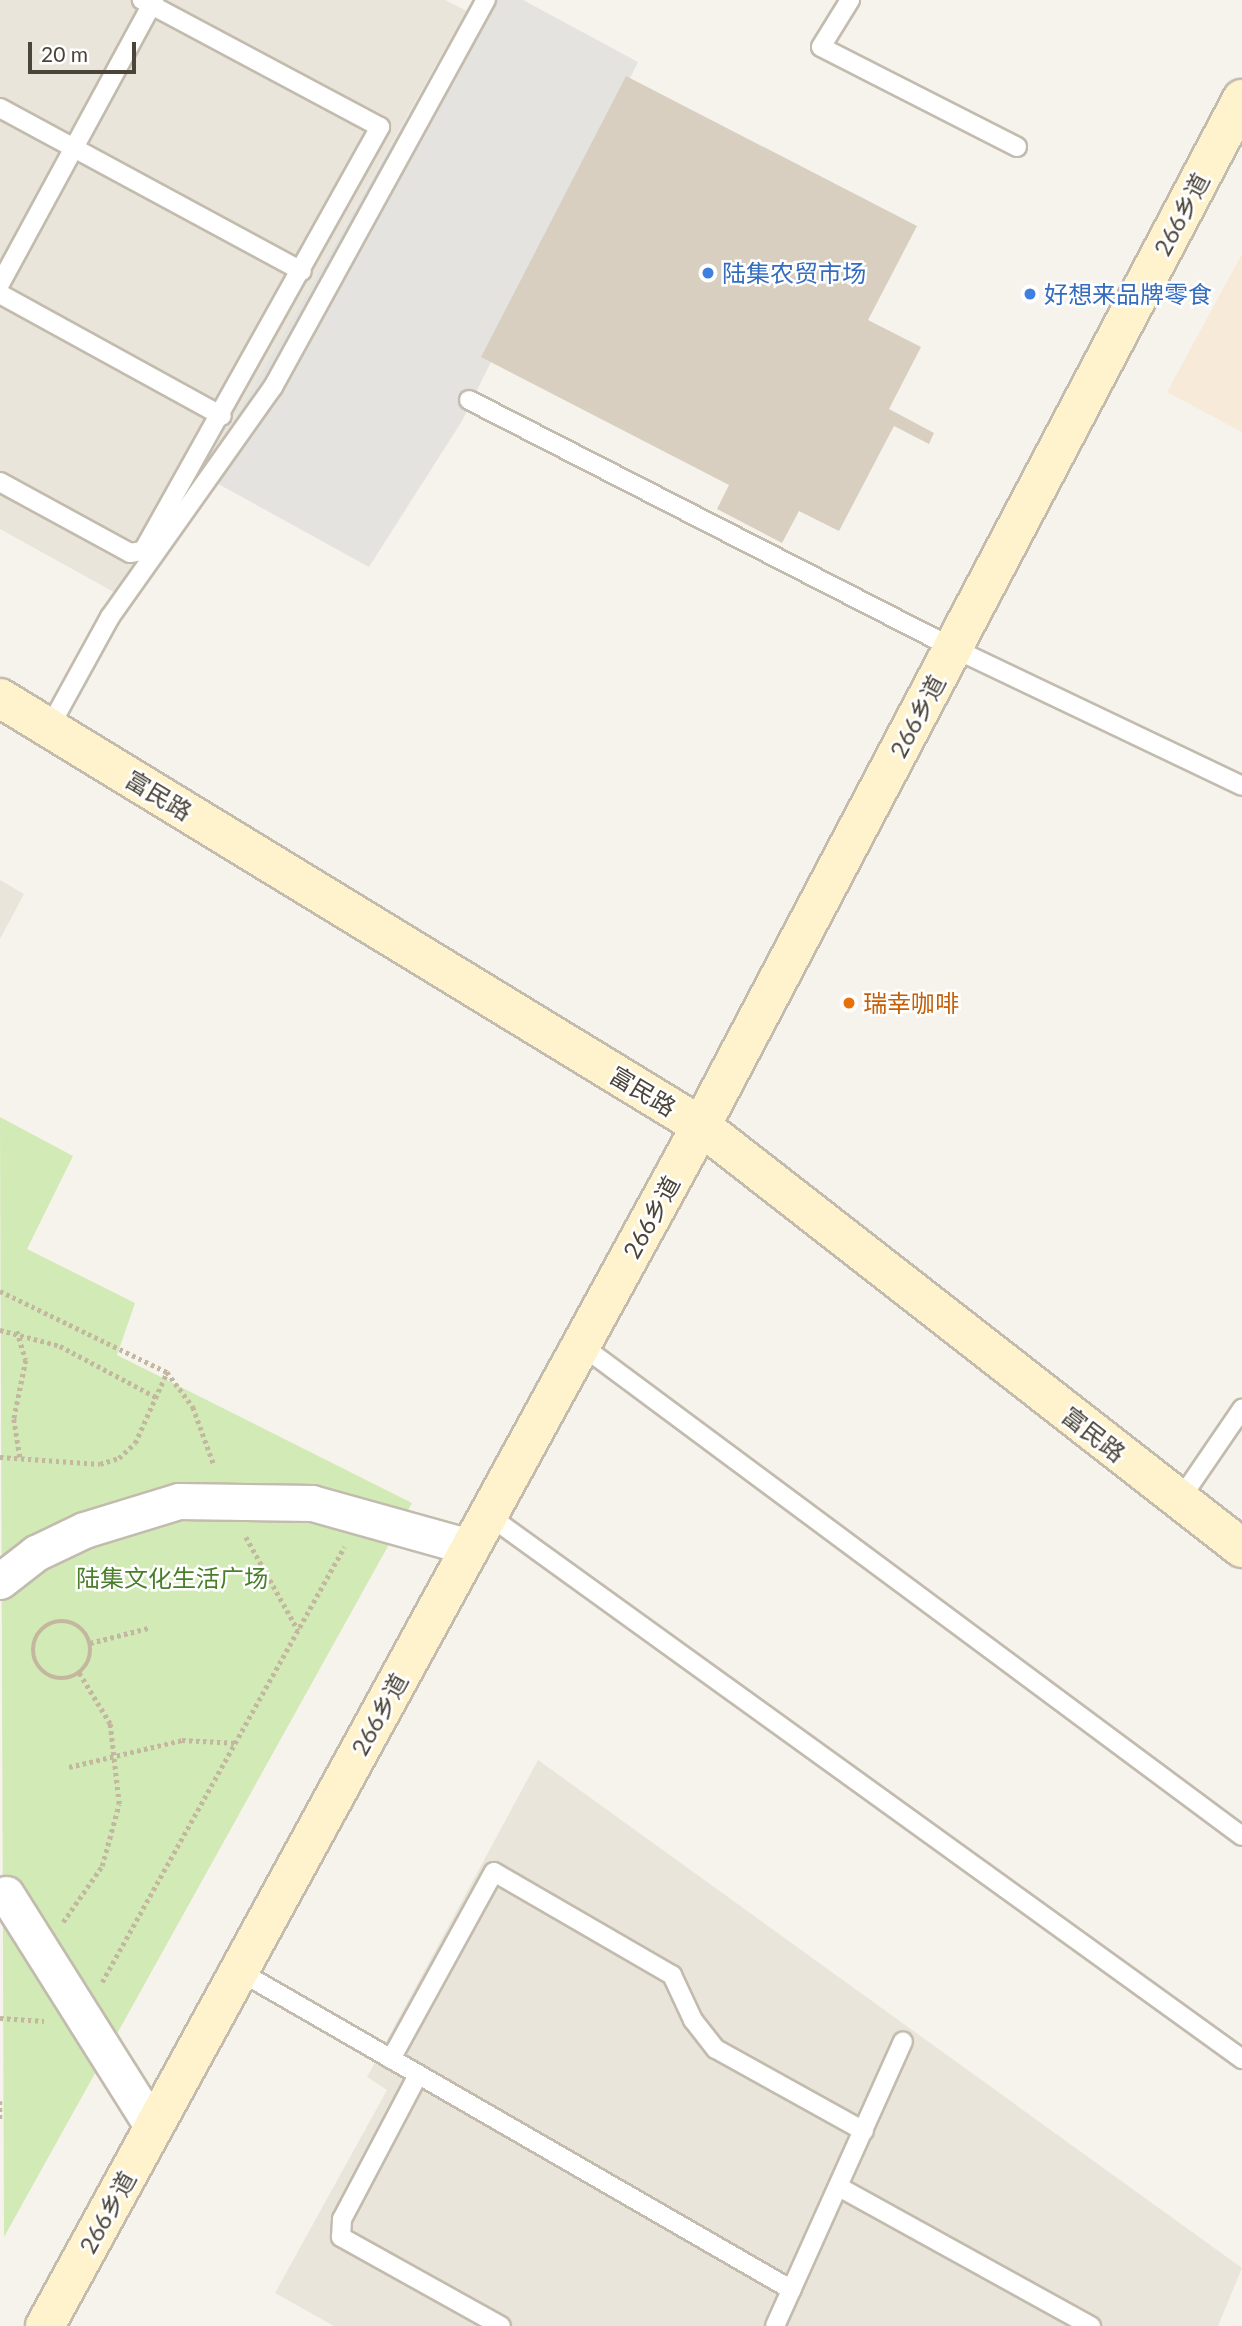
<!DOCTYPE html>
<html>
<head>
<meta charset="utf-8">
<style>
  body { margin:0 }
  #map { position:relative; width:1242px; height:2326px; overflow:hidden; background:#f6f3ec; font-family:Lato,"Noto Sans SC",sans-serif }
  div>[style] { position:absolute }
  .residential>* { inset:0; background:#eae5da }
  .commercial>* { inset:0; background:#f7ead8 }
  .green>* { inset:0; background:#d2eab5 }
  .parking>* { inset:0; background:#e5e3e0 }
  .building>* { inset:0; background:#d8cfc1 }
  .path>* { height:4.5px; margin-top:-2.25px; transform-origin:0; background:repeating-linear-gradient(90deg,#c4b79f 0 3.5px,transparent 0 7px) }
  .path>.ring { margin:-2.25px; padding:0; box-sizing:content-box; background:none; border:4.5px solid #c4b79f; border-radius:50% }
  .roads { filter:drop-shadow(2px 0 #c2bbae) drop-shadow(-2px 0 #c2bbae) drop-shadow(0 2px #c2bbae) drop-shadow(0 -2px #c2bbae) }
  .lane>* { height:18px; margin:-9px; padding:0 9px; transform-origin:9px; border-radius:9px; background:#fff }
  .street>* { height:35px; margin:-17.5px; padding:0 17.5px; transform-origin:17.5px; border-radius:17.5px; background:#fff }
  .secondary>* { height:38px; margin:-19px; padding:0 19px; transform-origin:19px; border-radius:19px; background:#fff3cd }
  .dots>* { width:19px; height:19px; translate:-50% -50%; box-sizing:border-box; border:4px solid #fff; border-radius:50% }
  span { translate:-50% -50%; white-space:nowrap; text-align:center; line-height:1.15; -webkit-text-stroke:5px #fff; paint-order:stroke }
  .street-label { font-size:24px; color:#4b4439 }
  .shop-label { font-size:24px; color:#366cbe }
  .left { translate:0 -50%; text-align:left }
  .food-label { font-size:24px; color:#c56008 }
  .park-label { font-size:24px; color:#4a7f2a }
  .scale { position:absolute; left:28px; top:42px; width:108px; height:32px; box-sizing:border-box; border:4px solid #4b4439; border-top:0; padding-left:9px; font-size:21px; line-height:24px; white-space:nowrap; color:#4b4439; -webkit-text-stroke:5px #fff; paint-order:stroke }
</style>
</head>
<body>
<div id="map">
  <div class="residential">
    <i style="clip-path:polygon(0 0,445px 0,467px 11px,130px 601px,0 529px)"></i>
    <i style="clip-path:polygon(0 880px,24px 894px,0 939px)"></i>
    <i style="clip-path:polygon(538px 1760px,1242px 2268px,1218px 2326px,334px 2326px,275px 2293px,387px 2090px,367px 2077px)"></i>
  </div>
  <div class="commercial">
    <i style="clip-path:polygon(1242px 254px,1242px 432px,1167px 392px)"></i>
  </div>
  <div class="green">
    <i style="clip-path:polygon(0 1117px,73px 1156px,27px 1249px,135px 1303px,117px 1355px,412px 1503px,4px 2237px)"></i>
  </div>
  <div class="parking">
    <i style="clip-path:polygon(474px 0,523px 0,638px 62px,462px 421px,369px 567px,202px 475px)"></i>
  </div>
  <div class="building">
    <i style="clip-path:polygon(626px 76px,917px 226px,868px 320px,921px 347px,889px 409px,934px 433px,929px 444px,894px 426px,839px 531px,799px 511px,782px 543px,717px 509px,729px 485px,481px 357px)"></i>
  </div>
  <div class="path">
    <i style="left:0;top:1291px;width:186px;rotate:25.9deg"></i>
    <i style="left:167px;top:1372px;width:44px;rotate:53.4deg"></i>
    <i style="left:193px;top:1407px;width:62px;rotate:70.1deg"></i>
    <i style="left:0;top:1330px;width:62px;rotate:14.9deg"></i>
    <i style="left:60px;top:1346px;width:109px;rotate:28deg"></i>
    <i style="left:17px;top:1331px;width:30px;rotate:73deg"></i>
    <i style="left:26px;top:1360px;width:60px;rotate:101.5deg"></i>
    <i style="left:14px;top:1419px;width:39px;rotate:81deg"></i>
    <i style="left:0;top:1457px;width:100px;rotate:4deg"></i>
    <i style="left:100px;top:1464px;width:20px;rotate:-18deg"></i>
    <i style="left:119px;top:1458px;width:22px;rotate:-43deg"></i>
    <i style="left:135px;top:1443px;width:78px;rotate:-65.7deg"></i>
    <i style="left:246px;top:1537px;width:107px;rotate:60.8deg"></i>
    <i class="ring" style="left:33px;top:1621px;width:53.5px;height:53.5px"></i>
    <i style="left:90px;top:1643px;width:60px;rotate:-14.5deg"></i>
    <i style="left:69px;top:1767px;width:116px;rotate:-13.4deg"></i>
    <i style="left:182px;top:1740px;width:55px;rotate:3.1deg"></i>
    <i style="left:63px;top:1922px;width:68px;rotate:-55.1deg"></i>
    <i style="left:102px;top:1866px;width:64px;rotate:-74.7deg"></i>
    <i style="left:119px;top:1804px;width:81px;rotate:-96.4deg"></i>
    <i style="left:110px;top:1724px;width:60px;rotate:-121.3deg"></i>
    <i style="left:102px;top:1982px;width:498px;rotate:-60.9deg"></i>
    <i style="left:0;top:2018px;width:44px;rotate:3.9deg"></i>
    <i style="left:0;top:2101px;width:18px;rotate:90deg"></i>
  </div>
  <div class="roads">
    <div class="lane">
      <i style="left:850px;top:0;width:55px;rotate:121.7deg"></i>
      <i style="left:821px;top:47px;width:220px;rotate:27deg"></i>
      <i style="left:0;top:108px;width:343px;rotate:28.4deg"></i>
      <i style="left:0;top:284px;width:323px;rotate:-61.5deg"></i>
      <i style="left:0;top:294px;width:253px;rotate:28.8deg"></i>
      <i style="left:469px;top:400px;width:544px;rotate:27.13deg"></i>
      <i style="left:953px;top:648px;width:320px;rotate:25.5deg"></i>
      <i style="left:0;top:482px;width:148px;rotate:28.6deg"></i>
      <i style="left:130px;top:553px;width:13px;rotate:-9deg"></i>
      <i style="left:143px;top:551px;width:486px;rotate:-60.8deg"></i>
      <i style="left:380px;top:127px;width:270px;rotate:-151.9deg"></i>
      <i style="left:49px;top:728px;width:127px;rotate:-61.2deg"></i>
      <i style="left:110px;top:617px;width:282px;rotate:-54.7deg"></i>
      <i style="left:273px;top:387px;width:442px;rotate:-61.2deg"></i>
      <i style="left:581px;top:1345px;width:823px;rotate:36.61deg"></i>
      <i style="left:1179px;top:1501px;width:112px;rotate:-55.6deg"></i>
      <i style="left:488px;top:1515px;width:930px;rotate:35.81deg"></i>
      <i style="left:239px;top:1971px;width:638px;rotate:29.98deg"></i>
      <i style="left:391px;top:2059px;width:213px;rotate:-61.2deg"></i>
      <i style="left:494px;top:1872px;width:206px;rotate:30.1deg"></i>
      <i style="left:672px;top:1975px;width:50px;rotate:65deg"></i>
      <i style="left:693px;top:2020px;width:37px;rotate:52deg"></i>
      <i style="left:716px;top:2049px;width:169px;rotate:29deg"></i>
      <i style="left:418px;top:2075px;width:163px;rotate:117.8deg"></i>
      <i style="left:342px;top:2219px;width:18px;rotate:93deg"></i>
      <i style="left:341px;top:2237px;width:183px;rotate:29.1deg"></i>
      <i style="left:839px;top:2187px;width:288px;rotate:28.9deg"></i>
      <i style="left:775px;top:2326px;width:312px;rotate:-65.8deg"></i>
    </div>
    <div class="street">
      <i style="left:0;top:1581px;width:46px;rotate:-37.9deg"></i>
      <i style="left:36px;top:1553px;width:53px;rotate:-25.6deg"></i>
      <i style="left:84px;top:1530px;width:99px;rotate:-17deg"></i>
      <i style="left:179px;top:1501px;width:133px;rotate:0.9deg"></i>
      <i style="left:312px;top:1503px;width:164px;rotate:15.6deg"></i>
      <i style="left:6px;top:1894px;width:275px;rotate:57.8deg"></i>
    </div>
    <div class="secondary">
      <i style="left:0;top:698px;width:821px;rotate:31.41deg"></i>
      <i style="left:701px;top:1126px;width:686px;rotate:37.96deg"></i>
      <i style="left:45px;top:2326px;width:1368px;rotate:-61.34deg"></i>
      <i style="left:701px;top:1126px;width:1161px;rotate:-62.22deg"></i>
    </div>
  </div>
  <div class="dots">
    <i style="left:708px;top:273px;background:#3f7fe0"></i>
    <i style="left:1030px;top:294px;background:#3f7fe0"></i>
    <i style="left:849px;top:1003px;background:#e8710a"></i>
  </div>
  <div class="street-label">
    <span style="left:1181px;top:214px;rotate:-62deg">266乡道</span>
    <span style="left:917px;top:716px;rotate:-62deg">266乡道</span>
    <span style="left:159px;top:795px;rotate:31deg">富民路</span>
    <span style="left:643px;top:1091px;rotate:31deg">富民路</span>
    <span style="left:651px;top:1217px;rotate:-61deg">266乡道</span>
    <span style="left:1094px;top:1434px;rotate:38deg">富民路</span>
    <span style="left:379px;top:1714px;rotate:-61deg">266乡道</span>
    <span style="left:107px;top:2212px;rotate:-61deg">266乡道</span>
  </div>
  <div class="shop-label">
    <span class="left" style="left:722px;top:273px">陆集农贸市场</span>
    <span class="left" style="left:1044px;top:294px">好想来品牌零食</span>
  </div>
  <div class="food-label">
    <span class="left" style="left:863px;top:1003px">瑞幸咖啡</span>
  </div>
  <div class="park-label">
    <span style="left:172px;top:1578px">陆集文化生活广场</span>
  </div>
  <div class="scale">20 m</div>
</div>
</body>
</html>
